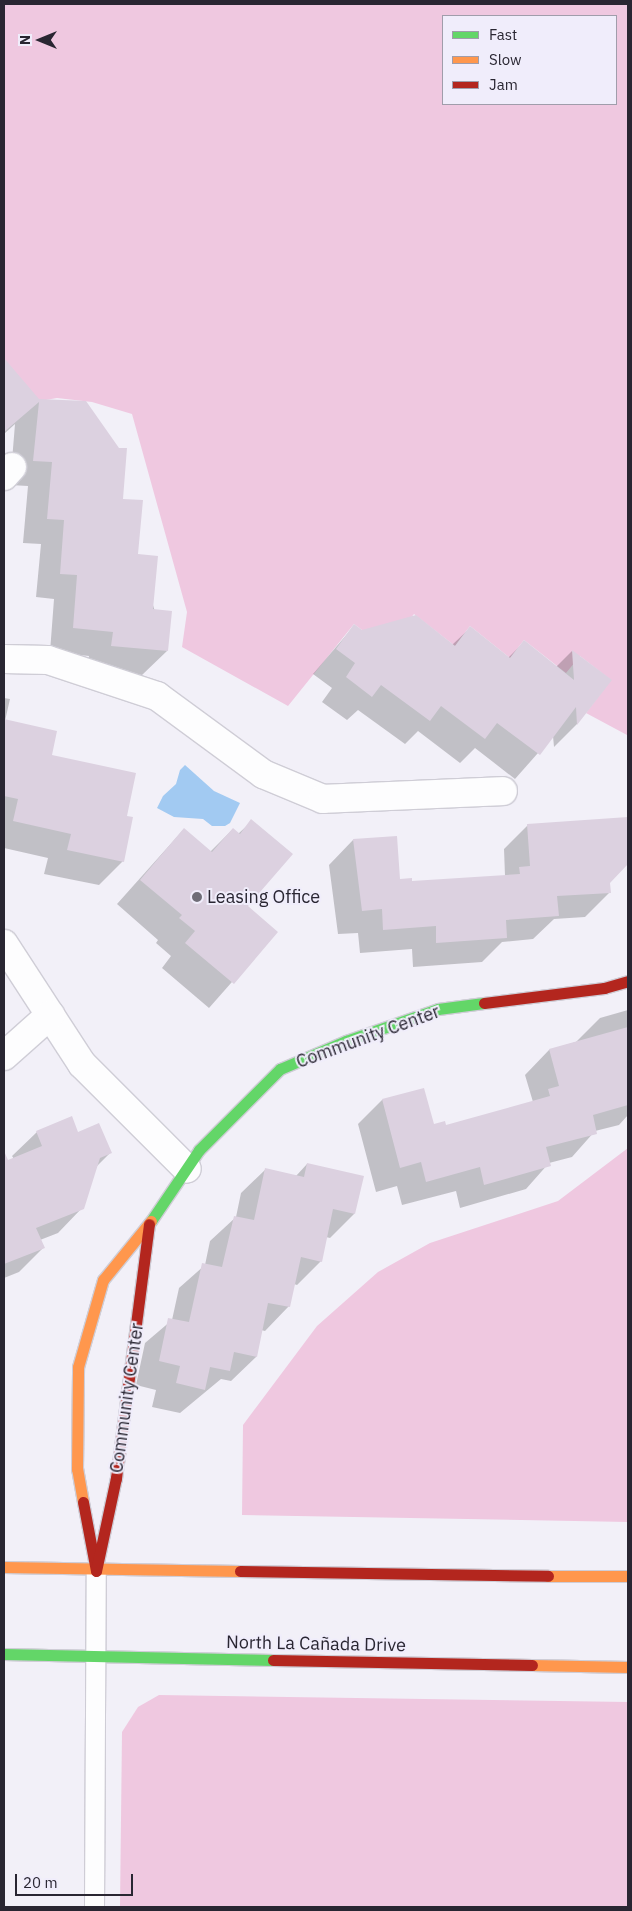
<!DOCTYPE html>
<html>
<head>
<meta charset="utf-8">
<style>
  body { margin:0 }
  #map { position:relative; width:632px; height:1911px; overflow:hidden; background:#f2f0f8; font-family:"IBM Plex Sans",sans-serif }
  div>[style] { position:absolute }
  .green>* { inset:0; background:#efc8e0 }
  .water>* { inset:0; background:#a2caf2 }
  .shadow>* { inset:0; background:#0003 }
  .building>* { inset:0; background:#dcd1e0 }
  .roads { filter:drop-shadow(1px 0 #cfcdd6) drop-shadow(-1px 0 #cfcdd6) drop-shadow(0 1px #cfcdd6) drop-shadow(0 -1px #cfcdd6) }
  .lane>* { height:19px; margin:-9.5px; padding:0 9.5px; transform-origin:9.5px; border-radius:9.5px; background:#fdfdfe }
  .street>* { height:28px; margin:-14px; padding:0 14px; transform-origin:14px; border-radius:14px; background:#fdfdfe }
  .fast>* { height:11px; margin:-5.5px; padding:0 5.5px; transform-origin:5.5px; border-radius:5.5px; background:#63d668 }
  .slow>* { height:11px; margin:-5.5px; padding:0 5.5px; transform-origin:5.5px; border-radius:5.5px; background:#ff974d }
  .jam>* { height:11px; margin:-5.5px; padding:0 5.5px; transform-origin:5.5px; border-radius:5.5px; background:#b3261e }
  .dots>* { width:14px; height:14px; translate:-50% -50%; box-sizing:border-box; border:2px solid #f0edfb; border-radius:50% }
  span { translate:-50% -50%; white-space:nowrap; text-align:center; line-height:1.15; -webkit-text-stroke:4px #f0edfb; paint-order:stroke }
  .poi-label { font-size:18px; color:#292632 }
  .left { translate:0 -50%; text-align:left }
  .street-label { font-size:18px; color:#292632 }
  .frame { position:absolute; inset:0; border:5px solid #292632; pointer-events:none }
  .legend { position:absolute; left:442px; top:15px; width:175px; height:90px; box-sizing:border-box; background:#f0edfb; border:1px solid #a09dab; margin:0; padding:6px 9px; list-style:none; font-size:15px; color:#292632 }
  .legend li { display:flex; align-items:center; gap:10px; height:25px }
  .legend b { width:25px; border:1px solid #a09dab }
  .north { position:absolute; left:15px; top:15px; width:50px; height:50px; -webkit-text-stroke:4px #f0edfb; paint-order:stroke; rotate:270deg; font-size:14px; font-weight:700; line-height:20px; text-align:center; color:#292632 }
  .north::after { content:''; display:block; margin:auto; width:18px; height:22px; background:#292632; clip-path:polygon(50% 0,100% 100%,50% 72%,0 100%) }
  .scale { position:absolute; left:15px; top:1874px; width:118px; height:22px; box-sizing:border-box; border:2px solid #292632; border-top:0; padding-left:6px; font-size:15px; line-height:18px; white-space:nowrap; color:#292632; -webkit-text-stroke:4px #f0edfb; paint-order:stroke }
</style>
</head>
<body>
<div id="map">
  <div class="green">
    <i style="clip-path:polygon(evenodd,4px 4px,628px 4px,628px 816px,627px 735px,586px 713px,611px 680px,580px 656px,566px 673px,524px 640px,510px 658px,470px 626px,455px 646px,414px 614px,401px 630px,370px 636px,354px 624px,288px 706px,182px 647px,187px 612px,132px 414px,92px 402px,57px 398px,40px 401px,4px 365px,4px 4px,443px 16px,616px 16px,616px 104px,443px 104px,443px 16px)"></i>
    <i style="clip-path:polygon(628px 1148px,628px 1522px,242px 1515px,243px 1425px,317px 1326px,378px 1272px,430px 1243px,558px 1201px)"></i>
    <i style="clip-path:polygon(159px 1695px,628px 1702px,628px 1907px,120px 1907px,122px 1732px,138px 1707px)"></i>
  </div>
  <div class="water">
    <i style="clip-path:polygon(185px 765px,214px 791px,240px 803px,230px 823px,225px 826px,212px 826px,203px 819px,174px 817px,157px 808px,163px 796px,176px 784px,180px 770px)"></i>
  </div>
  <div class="shadow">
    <i style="clip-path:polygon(4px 367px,6px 370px,10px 367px,121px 500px,167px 651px,142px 675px,87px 670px,89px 656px,50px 652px,54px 599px,36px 597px,41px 544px,23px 543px,28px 486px,10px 485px,15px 424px,4px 434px)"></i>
    <i style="clip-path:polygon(354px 626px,362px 632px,452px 645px,470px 628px,508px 658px,524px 642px,556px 667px,572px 651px,610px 680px,577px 724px,554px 747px,553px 736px,515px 779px,475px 748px,460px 763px,418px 731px,405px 744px,358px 710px,347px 720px,322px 702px,332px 688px,313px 674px)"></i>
    <i style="clip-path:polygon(4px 698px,10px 699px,5px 721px,126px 817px,123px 861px,99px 885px,44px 874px,48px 858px,4px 848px)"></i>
    <i style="clip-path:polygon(628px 818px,628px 863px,609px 883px,610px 892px,585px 917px,554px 919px,533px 939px,502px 942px,482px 962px,413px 967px,412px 949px,360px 953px,358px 933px,338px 934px,329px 865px,353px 840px,399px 880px,411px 883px,505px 876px,504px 849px,528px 825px)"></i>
    <i style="clip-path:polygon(252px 821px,246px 906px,276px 932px,209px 1008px,162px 968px,171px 956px,156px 943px,158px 940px,117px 904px,184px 829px,210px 852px,233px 829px,238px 834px)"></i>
    <i style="clip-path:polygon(628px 1010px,628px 1115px,619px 1125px,595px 1131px,572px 1157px,549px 1163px,526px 1189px,460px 1208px,456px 1191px,402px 1205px,397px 1186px,376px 1192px,358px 1124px,382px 1100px,423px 1090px,433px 1126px,445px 1127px,533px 1102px,525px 1075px,549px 1050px,576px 1042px,600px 1018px)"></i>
    <i style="clip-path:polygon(37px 1132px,78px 1134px,110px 1153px,96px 1167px,82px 1208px,58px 1233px,40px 1240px,44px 1247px,19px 1272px,4px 1278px,4px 1163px,14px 1159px,12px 1156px)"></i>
    <i style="clip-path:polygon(307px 1164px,362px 1177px,354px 1214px,330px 1238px,326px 1237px,321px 1261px,297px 1285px,294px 1284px,289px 1306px,265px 1331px,261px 1330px,256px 1357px,231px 1381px,221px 1379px,180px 1413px,152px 1407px,156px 1390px,136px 1385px,145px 1343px,172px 1320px,179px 1288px,205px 1265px,210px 1241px,236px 1217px,241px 1193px,266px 1169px,296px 1176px)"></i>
  </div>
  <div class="building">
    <i style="clip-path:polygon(4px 358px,39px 399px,86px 401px,119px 448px,127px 448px,123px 499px,143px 500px,138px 554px,158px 556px,153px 609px,172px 611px,168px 651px,111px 646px,113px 632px,73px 628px,77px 575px,60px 574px,64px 520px,47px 519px,52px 462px,33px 461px,39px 402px,4px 432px)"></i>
    <i style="clip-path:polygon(416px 615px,455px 646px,470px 626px,510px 658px,524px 640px,574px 680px,572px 650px,612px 680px,577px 725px,576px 707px,540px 755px,497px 723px,485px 739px,441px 706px,430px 721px,381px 685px,372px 697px,346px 677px,355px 663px,336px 649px,354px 624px,362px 630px)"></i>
    <i style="clip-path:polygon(4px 719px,57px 731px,52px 755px,136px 773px,127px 816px,133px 817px,124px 862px,67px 850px,71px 834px,13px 821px,18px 799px,4px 796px)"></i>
    <i style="clip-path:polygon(628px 817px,628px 864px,610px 883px,611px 893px,557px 896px,559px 916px,506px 920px,507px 938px,436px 943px,436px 926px,383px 930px,382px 909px,362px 911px,353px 839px,397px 836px,400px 879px,412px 878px,412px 881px,520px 874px,519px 867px,530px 866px,527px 824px)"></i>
    <i style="clip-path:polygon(251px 819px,293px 854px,248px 906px,278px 932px,234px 984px,185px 943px,195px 931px,179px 918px,182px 915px,140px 880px,184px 828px,212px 852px,233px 828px,240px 834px)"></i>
    <i style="clip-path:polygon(628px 1027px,628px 1105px,593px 1115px,597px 1134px,546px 1147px,551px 1166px,484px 1185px,480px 1167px,426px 1182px,421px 1162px,400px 1168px,382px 1099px,424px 1088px,434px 1124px,445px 1121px,446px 1125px,550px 1096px,548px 1089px,559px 1086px,549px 1049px)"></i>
    <i style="clip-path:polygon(72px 1116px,78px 1132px,99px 1123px,112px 1153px,100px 1158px,84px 1209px,36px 1228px,45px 1248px,4px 1264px,4px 1151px,8px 1160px,42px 1146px,36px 1131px)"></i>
    <i style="clip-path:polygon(307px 1163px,364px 1176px,355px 1214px,333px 1209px,322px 1262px,301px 1257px,290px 1307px,268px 1303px,257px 1357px,234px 1352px,230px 1371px,210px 1367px,205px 1390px,176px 1383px,180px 1366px,159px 1361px,168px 1318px,189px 1322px,202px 1263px,222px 1267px,234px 1216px,254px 1220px,265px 1168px,304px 1177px)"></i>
  </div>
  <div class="roads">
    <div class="lane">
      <i style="left:94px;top:1907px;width:336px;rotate:-89.7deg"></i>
    </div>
    <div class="street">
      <i style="left:4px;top:476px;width:12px;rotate:-48deg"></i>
      <i style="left:4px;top:659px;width:44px;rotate:1.3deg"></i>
      <i style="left:48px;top:660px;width:115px;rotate:18.3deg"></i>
      <i style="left:157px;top:696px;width:132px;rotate:36.3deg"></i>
      <i style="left:263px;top:774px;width:65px;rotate:22.6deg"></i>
      <i style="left:323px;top:799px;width:180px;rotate:-2.5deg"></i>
      <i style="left:4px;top:944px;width:143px;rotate:57deg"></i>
      <i style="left:82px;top:1064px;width:148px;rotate:45deg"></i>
      <i style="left:4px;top:1056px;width:62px;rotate:-41.7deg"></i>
    </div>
    <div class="fast">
      <i style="left:151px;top:1221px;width:86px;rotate:-55.9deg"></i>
      <i style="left:199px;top:1150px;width:115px;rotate:-45deg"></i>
      <i style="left:280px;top:1069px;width:72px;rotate:-23deg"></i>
      <i style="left:346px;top:1041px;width:97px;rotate:-19.2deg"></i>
      <i style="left:438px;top:1009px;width:46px;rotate:-7.4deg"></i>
      <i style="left:4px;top:1654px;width:269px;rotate:1.3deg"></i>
    </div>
    <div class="slow">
      <i style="left:83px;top:1502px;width:34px;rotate:-100deg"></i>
      <i style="left:77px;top:1469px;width:102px;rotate:-89.4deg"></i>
      <i style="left:78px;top:1367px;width:91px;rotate:-74deg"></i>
      <i style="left:103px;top:1280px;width:76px;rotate:-50.9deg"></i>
      <i style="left:4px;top:1567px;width:236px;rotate:1deg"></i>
      <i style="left:548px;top:1576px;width:80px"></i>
      <i style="left:532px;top:1665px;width:96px;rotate:1.2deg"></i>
    </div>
    <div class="jam">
      <i style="left:484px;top:1003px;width:121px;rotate:-7.1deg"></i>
      <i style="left:604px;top:988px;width:25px;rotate:-16deg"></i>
      <i style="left:83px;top:1502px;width:70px;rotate:79.3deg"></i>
      <i style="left:96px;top:1571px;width:95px;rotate:-77.9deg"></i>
      <i style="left:116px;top:1478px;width:256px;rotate:-82.6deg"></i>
      <i style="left:240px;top:1571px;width:308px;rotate:0.9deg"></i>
      <i style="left:273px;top:1660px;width:259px;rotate:1.1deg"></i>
    </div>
  </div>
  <div class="dots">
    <i style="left:197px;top:897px;background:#6f6d77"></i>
  </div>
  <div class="poi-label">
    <span class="left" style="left:207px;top:897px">Leasing Office</span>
  </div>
  <div class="street-label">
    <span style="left:368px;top:1037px;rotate:-20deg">Community Center</span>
    <span style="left:127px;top:1398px;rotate:-82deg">Community Center</span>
    <span style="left:316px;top:1644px;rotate:1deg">North La Cañada Drive</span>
  </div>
  <div class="frame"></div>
  <ul class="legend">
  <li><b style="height:6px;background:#63d668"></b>Fast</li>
  <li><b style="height:6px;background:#ff974d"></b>Slow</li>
  <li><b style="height:6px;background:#b3261e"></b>Jam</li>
  </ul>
  <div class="north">N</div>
  <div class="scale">20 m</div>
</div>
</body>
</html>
